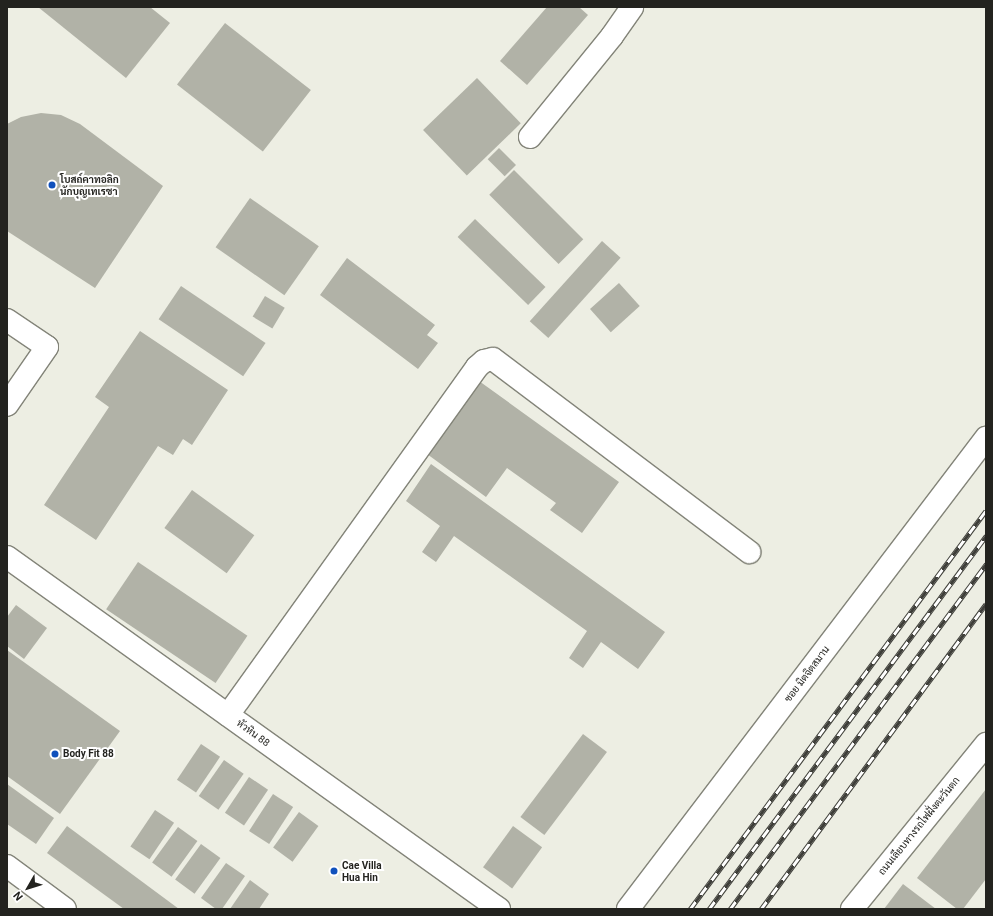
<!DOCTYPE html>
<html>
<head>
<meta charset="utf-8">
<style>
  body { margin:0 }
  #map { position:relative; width:993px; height:916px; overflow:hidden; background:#edeee3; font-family:Roboto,Sarabun,sans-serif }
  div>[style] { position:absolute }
  .building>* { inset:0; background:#b1b2a7; transform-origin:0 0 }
  .roads { filter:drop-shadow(1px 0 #838479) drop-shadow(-1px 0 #838479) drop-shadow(0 1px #838479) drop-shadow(0 -1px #838479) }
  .minor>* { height:22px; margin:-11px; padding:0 11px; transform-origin:11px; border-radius:11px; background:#fff }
  .rail>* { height:4.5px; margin-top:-2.25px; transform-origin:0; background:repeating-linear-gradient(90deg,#fff 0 9px,#3e3e39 0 18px); box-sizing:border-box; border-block:1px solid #3e3e39 }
  .dots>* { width:11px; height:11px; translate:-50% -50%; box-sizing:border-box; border:2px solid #fff; border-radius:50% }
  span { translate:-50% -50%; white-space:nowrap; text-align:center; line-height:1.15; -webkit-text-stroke:4px #fff; paint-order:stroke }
  .poi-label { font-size:10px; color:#23231f; font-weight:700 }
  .left { translate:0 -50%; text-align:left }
  .street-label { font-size:10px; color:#23231f }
  .frame { position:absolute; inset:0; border:8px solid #23231f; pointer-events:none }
  .north { position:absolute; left:8px; top:868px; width:40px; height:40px; -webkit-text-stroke:3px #fff; paint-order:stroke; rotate:231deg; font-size:11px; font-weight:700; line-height:16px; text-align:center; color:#23231f }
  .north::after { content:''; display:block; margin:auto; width:14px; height:18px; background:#23231f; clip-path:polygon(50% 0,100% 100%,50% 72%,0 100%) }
</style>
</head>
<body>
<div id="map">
  <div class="building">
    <i style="clip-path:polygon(38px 7px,150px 7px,170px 23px,126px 78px)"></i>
    <i style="clip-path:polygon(547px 7px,579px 7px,588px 15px,527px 85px,500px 61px)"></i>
    <i style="left:225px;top:23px;width:109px;height:78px;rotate:38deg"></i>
    <i style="left:477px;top:78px;width:63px;height:75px;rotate:46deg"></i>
    <i style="clip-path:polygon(41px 113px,61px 115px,80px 124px,163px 186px,95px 288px,7px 231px,7px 124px,21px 117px)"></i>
    <i style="left:499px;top:148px;width:24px;height:16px;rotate:45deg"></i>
    <i style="left:514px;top:170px;width:98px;height:35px;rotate:45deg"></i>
    <i style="left:250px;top:198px;width:84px;height:60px;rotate:35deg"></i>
    <i style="left:475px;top:219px;width:98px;height:25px;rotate:44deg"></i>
    <i style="left:602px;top:241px;width:25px;height:108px;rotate:42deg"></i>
    <i style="clip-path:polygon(347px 258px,435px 325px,427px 335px,438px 343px,418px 369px,320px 295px)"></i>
    <i style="left:619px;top:283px;width:31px;height:39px;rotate:48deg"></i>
    <i style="left:181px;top:286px;width:102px;height:40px;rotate:34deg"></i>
    <i style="left:265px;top:296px;width:23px;height:24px;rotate:31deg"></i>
    <i style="clip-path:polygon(140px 331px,228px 390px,192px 445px,183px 439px,173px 455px,158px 446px,96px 540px,44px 505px,109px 407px,95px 397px)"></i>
    <i style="clip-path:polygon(479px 381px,619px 482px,582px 533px,550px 510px,556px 503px,507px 468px,486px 497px,427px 454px)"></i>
    <i style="clip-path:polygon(431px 464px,665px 632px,638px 669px,601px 642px,583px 668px,569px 658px,587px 631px,454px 536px,436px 562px,422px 552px,440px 526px,406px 501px)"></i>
    <i style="left:192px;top:490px;width:77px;height:47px;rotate:36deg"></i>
    <i style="left:138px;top:562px;width:132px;height:57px;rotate:34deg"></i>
    <i style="clip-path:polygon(16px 605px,47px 628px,24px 659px,7px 646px,7px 617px)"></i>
    <i style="clip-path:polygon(7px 650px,120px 731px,60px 814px,7px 776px)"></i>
    <i style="left:583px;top:734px;width:30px;height:104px;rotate:37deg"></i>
    <i style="left:201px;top:744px;width:23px;height:43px;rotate:34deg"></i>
    <i style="left:224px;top:760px;width:24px;height:44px;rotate:35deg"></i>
    <i style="left:249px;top:777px;width:23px;height:43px;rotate:34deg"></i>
    <i style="clip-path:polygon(7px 784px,54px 818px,36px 844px,7px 824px)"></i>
    <i style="clip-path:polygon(986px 789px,986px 879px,963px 909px,957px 909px,917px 878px)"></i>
    <i style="left:273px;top:794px;width:24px;height:44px;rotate:33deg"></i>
    <i style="left:155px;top:810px;width:23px;height:44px;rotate:34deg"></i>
    <i style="left:299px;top:812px;width:24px;height:44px;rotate:36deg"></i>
    <i style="clip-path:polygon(67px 826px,179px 909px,124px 909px,47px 853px)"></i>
    <i style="left:513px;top:826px;width:36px;height:51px;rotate:36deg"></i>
    <i style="left:178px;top:827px;width:24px;height:44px;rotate:36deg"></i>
    <i style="left:201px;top:844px;width:24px;height:44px;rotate:36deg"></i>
    <i style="clip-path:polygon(226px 863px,245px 876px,222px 909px,216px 909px,201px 898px)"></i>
    <i style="clip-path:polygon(250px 880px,269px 894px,259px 909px,230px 909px)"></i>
    <i style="clip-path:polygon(903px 884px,936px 909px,884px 909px)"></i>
  </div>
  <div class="roads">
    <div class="minor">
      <i style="left:530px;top:137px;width:130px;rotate:-50.9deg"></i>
      <i style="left:612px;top:36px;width:35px;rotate:-55deg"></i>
      <i style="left:7px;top:320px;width:48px;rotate:34deg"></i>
      <i style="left:47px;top:347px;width:70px;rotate:124.6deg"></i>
      <i style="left:7px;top:557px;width:605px;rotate:35.58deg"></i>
      <i style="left:228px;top:715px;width:428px;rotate:-54.4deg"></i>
      <i style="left:477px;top:367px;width:9px;rotate:-41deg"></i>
      <i style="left:484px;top:361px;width:9px;rotate:-13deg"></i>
      <i style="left:493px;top:359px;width:321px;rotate:37deg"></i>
      <i style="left:7px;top:866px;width:72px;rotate:36.6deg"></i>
      <i style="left:628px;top:909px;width:592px;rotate:-52.76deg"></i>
      <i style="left:852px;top:909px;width:213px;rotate:-50.9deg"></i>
    </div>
  </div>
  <div class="rail">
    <i style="left:690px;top:909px;width:496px;rotate:-53.4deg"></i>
    <i style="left:709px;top:909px;width:465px;rotate:-53.4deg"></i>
    <i style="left:730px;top:909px;width:430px;rotate:-53.4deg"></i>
    <i style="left:761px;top:909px;width:379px;rotate:-53.6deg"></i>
  </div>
  <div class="dots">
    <i style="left:52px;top:185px;background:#1051bc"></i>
    <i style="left:55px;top:754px;background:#1051bc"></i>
    <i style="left:334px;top:871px;background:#1051bc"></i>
  </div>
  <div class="poi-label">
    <span class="left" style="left:60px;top:185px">โบสถ์คาทอลิก<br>นักบุญเทเรซา</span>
    <span class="left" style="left:63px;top:754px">Body Fit 88</span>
    <span class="left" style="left:342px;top:871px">Cae Villa<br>Hua Hin</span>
  </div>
  <div class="street-label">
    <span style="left:807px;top:674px;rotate:-53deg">ซอย มิตจิตสมาน</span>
    <span style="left:253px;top:733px;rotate:36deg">หัวหิน 88</span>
    <span style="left:919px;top:826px;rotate:-51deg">ถนนเลียบทางรถไฟฝั่งตะวันตก</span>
  </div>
  <div class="frame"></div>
  <div class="north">N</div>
</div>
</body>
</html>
